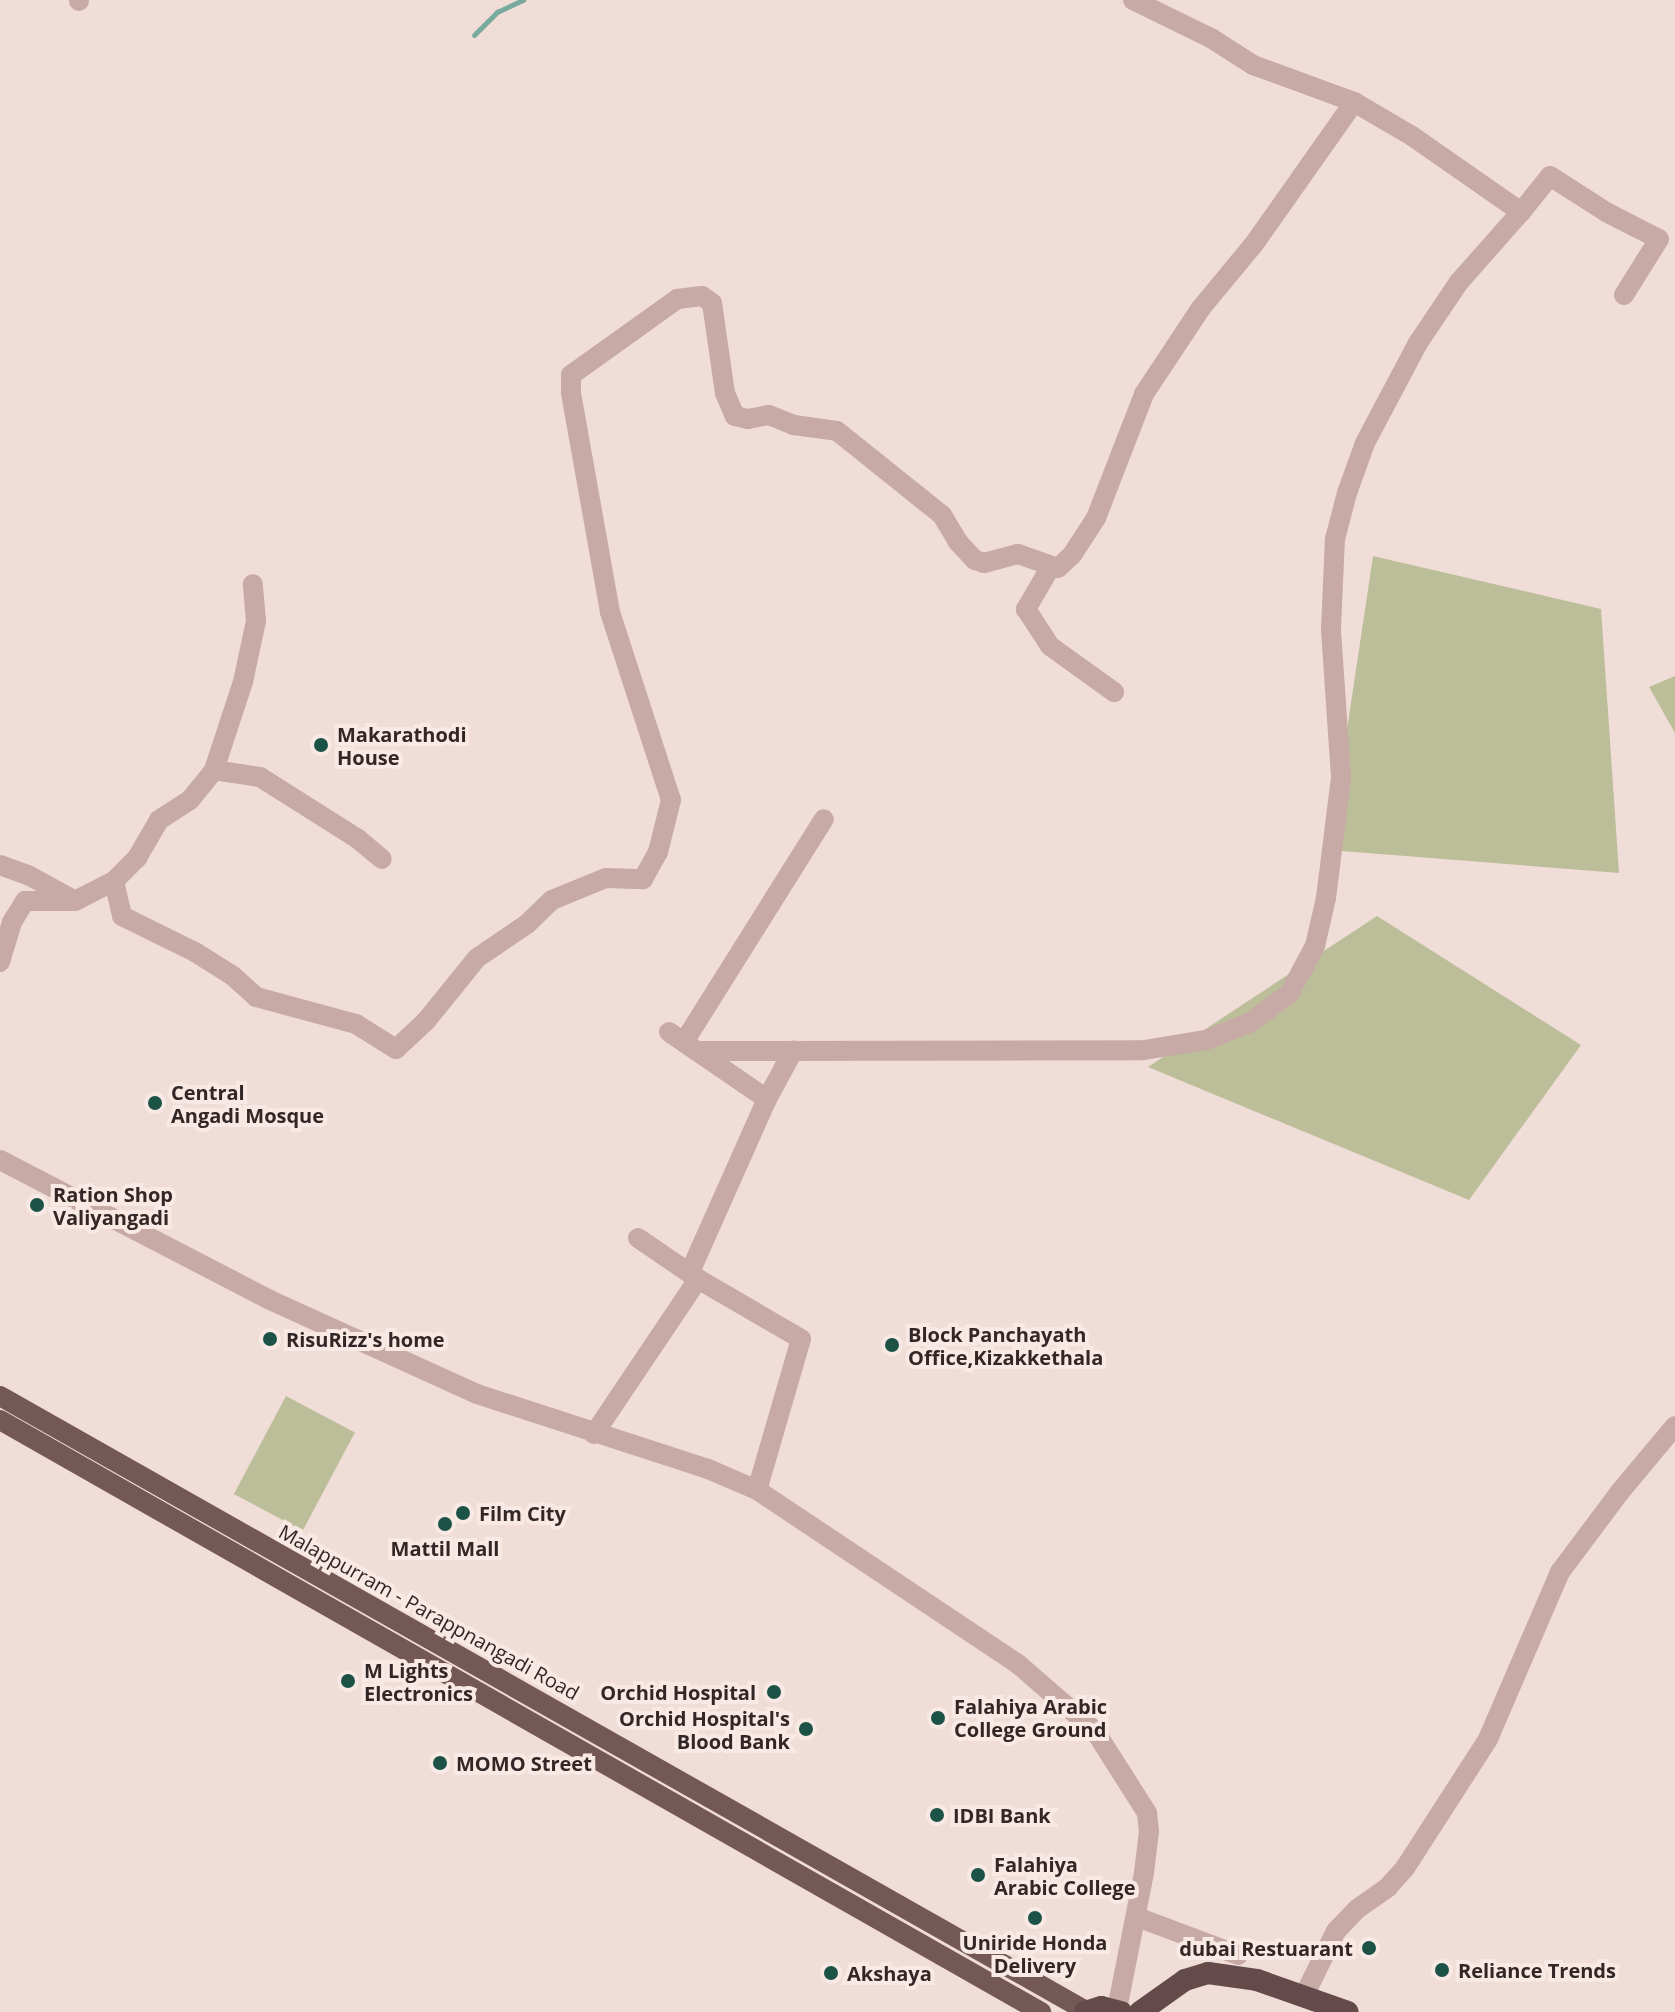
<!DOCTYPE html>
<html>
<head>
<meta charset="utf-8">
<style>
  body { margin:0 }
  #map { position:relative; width:1675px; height:2012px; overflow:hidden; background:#f0ddd8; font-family:"Open Sans",sans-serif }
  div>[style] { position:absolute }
  .green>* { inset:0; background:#bcbe99; transform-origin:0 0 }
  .stream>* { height:5px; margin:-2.5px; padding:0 2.5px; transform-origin:2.5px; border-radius:2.5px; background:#78ab9e }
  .minor>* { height:20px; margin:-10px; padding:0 10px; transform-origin:10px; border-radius:10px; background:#c7aaa5 }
  .primary>* { height:20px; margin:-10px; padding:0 10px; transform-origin:10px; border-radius:10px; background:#745857 }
  .trunk>* { height:22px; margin:-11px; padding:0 11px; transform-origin:11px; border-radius:11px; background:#644a4a }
  .dots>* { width:22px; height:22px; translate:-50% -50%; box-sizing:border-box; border:4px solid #f8e9e4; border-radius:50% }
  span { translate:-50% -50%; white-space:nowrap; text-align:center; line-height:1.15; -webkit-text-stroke:8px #f8e9e4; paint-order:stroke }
  .poi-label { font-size:20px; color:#332626; font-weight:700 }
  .left { translate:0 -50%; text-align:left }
  .right { translate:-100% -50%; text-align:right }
  .street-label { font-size:20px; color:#332626 }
</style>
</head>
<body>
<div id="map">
  <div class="green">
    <i style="clip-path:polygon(1373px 556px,1601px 609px,1619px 873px,1329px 850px)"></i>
    <i style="clip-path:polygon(1675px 676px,1675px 733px,1649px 687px)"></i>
    <i style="clip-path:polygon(1377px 916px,1581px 1045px,1469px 1200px,1148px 1067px)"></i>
    <i style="left:286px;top:1396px;width:78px;height:111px;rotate:28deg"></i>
  </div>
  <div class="stream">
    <i style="left:474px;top:35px;width:33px;rotate:-45deg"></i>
    <i style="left:497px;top:12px;width:29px;rotate:-25deg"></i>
  </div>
  <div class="minor">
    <i style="left:79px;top:0;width:1px;rotate:90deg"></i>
    <i style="left:1133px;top:0;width:87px;rotate:26deg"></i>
    <i style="left:1211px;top:38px;width:50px;rotate:32.7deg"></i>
    <i style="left:1253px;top:65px;width:108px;rotate:20.1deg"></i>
    <i style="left:1354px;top:102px;width:67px;rotate:30.4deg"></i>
    <i style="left:1412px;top:136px;width:133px;rotate:34.9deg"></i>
    <i style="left:1521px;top:212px;width:46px;rotate:-51.1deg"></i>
    <i style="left:1550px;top:176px;width:67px;rotate:32.7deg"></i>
    <i style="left:1606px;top:212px;width:59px;rotate:27deg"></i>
    <i style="left:1659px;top:239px;width:66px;rotate:122deg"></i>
    <i style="left:1050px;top:568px;width:48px;rotate:120.3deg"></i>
    <i style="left:1026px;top:609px;width:44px;rotate:57deg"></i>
    <i style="left:1050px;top:646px;width:79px;rotate:35.7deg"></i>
    <i style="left:214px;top:770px;width:47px;rotate:8.7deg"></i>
    <i style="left:260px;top:777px;width:116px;rotate:32.3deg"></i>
    <i style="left:358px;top:839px;width:31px;rotate:40deg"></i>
    <i style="left:0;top:865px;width:30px;rotate:20deg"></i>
    <i style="left:28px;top:875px;width:50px;rotate:28.6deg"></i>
    <i style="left:114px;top:881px;width:36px;rotate:77deg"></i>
    <i style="left:122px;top:916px;width:81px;rotate:26.3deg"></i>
    <i style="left:195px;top:952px;width:45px;rotate:32.3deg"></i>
    <i style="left:233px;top:976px;width:31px;rotate:42deg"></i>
    <i style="left:256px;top:997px;width:104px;rotate:15.1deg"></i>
    <i style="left:356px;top:1024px;width:47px;rotate:32deg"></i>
    <i style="left:396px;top:1049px;width:41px;rotate:-43deg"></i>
    <i style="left:426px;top:1021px;width:81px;rotate:-51deg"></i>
    <i style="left:477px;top:958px;width:60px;rotate:-34.2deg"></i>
    <i style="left:527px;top:924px;width:35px;rotate:-44deg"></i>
    <i style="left:552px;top:900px;width:58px;rotate:-22.2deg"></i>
    <i style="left:606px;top:878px;width:37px;rotate:2deg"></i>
    <i style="left:643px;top:879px;width:31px;rotate:-61deg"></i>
    <i style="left:658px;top:852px;width:54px;rotate:-76deg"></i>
    <i style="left:671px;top:800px;width:198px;rotate:-108deg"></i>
    <i style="left:610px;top:612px;width:223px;rotate:-100.1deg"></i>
    <i style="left:571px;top:392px;width:17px;rotate:-90deg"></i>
    <i style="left:571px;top:375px;width:130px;rotate:-35.6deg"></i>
    <i style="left:677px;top:299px;width:25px;rotate:-7deg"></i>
    <i style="left:702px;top:296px;width:12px;rotate:35deg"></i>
    <i style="left:712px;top:303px;width:91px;rotate:81.8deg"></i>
    <i style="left:725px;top:393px;width:25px;rotate:67deg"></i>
    <i style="left:735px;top:416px;width:13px;rotate:13deg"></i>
    <i style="left:748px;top:419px;width:21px;rotate:-11deg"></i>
    <i style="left:769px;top:415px;width:27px;rotate:22deg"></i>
    <i style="left:794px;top:425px;width:43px;rotate:7.9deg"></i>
    <i style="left:837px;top:431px;width:134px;rotate:38.7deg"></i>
    <i style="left:942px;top:515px;width:31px;rotate:59deg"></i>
    <i style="left:958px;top:542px;width:25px;rotate:47deg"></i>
    <i style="left:975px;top:560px;width:9px;rotate:18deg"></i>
    <i style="left:984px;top:563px;width:35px;rotate:-15deg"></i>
    <i style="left:1018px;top:554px;width:42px;rotate:19.3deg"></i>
    <i style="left:1058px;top:568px;width:19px;rotate:-43deg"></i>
    <i style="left:1072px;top:555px;width:44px;rotate:-57deg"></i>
    <i style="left:1096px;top:518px;width:133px;rotate:-68.8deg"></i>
    <i style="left:1144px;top:394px;width:103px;rotate:-56.5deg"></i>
    <i style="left:1201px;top:308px;width:83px;rotate:-50.4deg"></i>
    <i style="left:1254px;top:244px;width:174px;rotate:-54.8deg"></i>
    <i style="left:0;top:962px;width:42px;rotate:-73.3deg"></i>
    <i style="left:12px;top:922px;width:25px;rotate:-58deg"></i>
    <i style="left:25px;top:901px;width:50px"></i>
    <i style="left:75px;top:901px;width:44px;rotate:-27.1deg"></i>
    <i style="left:114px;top:881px;width:33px;rotate:-45deg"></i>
    <i style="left:137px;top:858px;width:44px;rotate:-59.9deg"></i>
    <i style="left:159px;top:820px;width:37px;rotate:-33deg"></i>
    <i style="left:190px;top:800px;width:38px;rotate:-51deg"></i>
    <i style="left:214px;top:770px;width:93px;rotate:-71.8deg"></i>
    <i style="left:243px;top:682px;width:62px;rotate:-78deg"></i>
    <i style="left:256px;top:621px;width:37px;rotate:-95deg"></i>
    <i style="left:669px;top:1032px;width:119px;rotate:34.4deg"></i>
    <i style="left:767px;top:1099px;width:189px;rotate:114deg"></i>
    <i style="left:684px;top:1042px;width:263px;rotate:-57.9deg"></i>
    <i style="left:697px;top:1051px;width:447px;rotate:-0.1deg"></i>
    <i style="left:1144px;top:1050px;width:63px;rotate:-9.2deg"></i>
    <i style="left:1206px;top:1040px;width:46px;rotate:-21.6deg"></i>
    <i style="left:1249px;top:1023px;width:49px;rotate:-35.9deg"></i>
    <i style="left:1289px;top:994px;width:55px;rotate:-61.6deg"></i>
    <i style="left:1315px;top:946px;width:49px;rotate:-77.1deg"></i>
    <i style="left:1326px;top:898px;width:122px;rotate:-82.9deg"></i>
    <i style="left:1341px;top:777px;width:148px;rotate:-93.9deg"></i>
    <i style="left:1331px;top:629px;width:90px;rotate:-87.5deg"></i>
    <i style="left:1335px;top:539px;width:48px;rotate:-75.4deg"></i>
    <i style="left:1347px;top:493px;width:53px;rotate:-70.2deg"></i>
    <i style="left:1365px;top:443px;width:113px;rotate:-62.1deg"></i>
    <i style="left:1418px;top:343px;width:73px;rotate:-56.1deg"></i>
    <i style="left:1459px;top:282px;width:94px;rotate:-48.5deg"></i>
    <i style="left:767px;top:1099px;width:55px;rotate:-61.6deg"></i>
    <i style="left:0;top:1160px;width:304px;rotate:27.4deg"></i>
    <i style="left:270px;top:1300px;width:227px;rotate:24.4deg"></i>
    <i style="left:477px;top:1394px;width:243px;rotate:18deg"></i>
    <i style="left:708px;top:1469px;width:53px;rotate:23.2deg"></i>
    <i style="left:757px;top:1490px;width:314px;rotate:33.7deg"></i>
    <i style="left:1018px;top:1664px;width:102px;rotate:41deg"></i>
    <i style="left:1095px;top:1731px;width:97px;rotate:57.6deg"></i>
    <i style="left:1147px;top:1813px;width:18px;rotate:84deg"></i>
    <i style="left:1149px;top:1831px;width:42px;rotate:96.8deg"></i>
    <i style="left:1144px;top:1873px;width:139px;rotate:101.2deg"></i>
    <i style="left:638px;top:1238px;width:73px;rotate:34.3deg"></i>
    <i style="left:698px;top:1279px;width:119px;rotate:30.2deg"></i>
    <i style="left:801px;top:1339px;width:157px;rotate:106.2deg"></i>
    <i style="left:594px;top:1434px;width:187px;rotate:-56.1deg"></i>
    <i style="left:1137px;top:1917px;width:108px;rotate:20.6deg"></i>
    <i style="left:1304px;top:1996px;width:72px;rotate:-63.8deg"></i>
    <i style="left:1336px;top:1931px;width:30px;rotate:-46deg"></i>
    <i style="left:1357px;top:1909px;width:38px;rotate:-35deg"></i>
    <i style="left:1388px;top:1887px;width:25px;rotate:-48deg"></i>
    <i style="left:1405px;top:1868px;width:153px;rotate:-57.2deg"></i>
    <i style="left:1488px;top:1739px;width:182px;rotate:-66.7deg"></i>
    <i style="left:1560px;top:1572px;width:99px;rotate:-53.2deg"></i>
    <i style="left:1619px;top:1493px;width:87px;rotate:-50.1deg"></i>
  </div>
  <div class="primary">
    <i style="left:0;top:1396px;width:1248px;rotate:29.52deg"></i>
    <i style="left:0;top:1420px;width:1198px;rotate:29.63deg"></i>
  </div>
  <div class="trunk">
    <i style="left:1085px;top:2012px;width:17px;rotate:-17deg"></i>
    <i style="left:1101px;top:2007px;width:21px;rotate:14deg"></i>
    <i style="left:1140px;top:2012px;width:55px;rotate:-35.4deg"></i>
    <i style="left:1185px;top:1980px;width:24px;rotate:-17deg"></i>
    <i style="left:1208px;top:1973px;width:49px;rotate:8.1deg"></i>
    <i style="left:1257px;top:1980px;width:96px;rotate:19.4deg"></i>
  </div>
  <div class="dots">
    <i style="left:321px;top:745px;background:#1d5246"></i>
    <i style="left:155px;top:1103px;background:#1d5246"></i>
    <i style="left:37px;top:1205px;background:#1d5246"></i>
    <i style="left:270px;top:1339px;background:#1d5246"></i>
    <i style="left:892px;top:1345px;background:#1d5246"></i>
    <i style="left:463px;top:1513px;background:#1d5246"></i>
    <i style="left:445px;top:1524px;background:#1d5246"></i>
    <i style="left:348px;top:1681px;background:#1d5246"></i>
    <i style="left:774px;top:1692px;background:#1d5246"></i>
    <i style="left:938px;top:1718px;background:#1d5246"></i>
    <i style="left:806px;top:1729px;background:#1d5246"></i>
    <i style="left:440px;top:1763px;background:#1d5246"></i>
    <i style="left:937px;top:1815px;background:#1d5246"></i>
    <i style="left:978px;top:1875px;background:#1d5246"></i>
    <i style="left:1035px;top:1918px;background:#1d5246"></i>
    <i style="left:1369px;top:1948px;background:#1d5246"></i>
    <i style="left:1442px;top:1970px;background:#1d5246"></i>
    <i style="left:831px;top:1973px;background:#1d5246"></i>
  </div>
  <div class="poi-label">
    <span class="left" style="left:337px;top:746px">Makarathodi<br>House</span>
    <span class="left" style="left:171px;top:1104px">Central<br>Angadi Mosque</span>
    <span class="left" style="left:53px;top:1206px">Ration Shop<br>Valiyangadi</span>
    <span class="left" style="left:908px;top:1346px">Block Panchayath<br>Office,Kizakkethala</span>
    <span class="left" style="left:286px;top:1339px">RisuRizz's home</span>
    <span class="left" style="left:479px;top:1513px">Film City</span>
    <span style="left:445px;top:1548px">Mattil Mall</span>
    <span class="left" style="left:364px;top:1682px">M Lights<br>Electronics</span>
    <span class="right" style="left:756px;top:1692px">Orchid Hospital</span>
    <span class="left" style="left:954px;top:1718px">Falahiya Arabic<br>College Ground</span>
    <span class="right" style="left:790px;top:1730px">Orchid Hospital's<br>Blood Bank</span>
    <span class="left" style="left:456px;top:1763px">MOMO Street</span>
    <span class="left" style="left:953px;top:1815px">IDBI Bank</span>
    <span class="left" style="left:994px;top:1876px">Falahiya<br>Arabic College</span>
    <span style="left:1035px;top:1954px">Uniride Honda<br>Delivery</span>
    <span class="right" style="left:1353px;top:1948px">dubai Restuarant</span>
    <span class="left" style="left:1458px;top:1970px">Reliance Trends</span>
    <span class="left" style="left:847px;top:1973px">Akshaya</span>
  </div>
  <div class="street-label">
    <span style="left:429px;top:1612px;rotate:29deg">Malappurram - Parappnangadi Road</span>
  </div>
</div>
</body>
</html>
